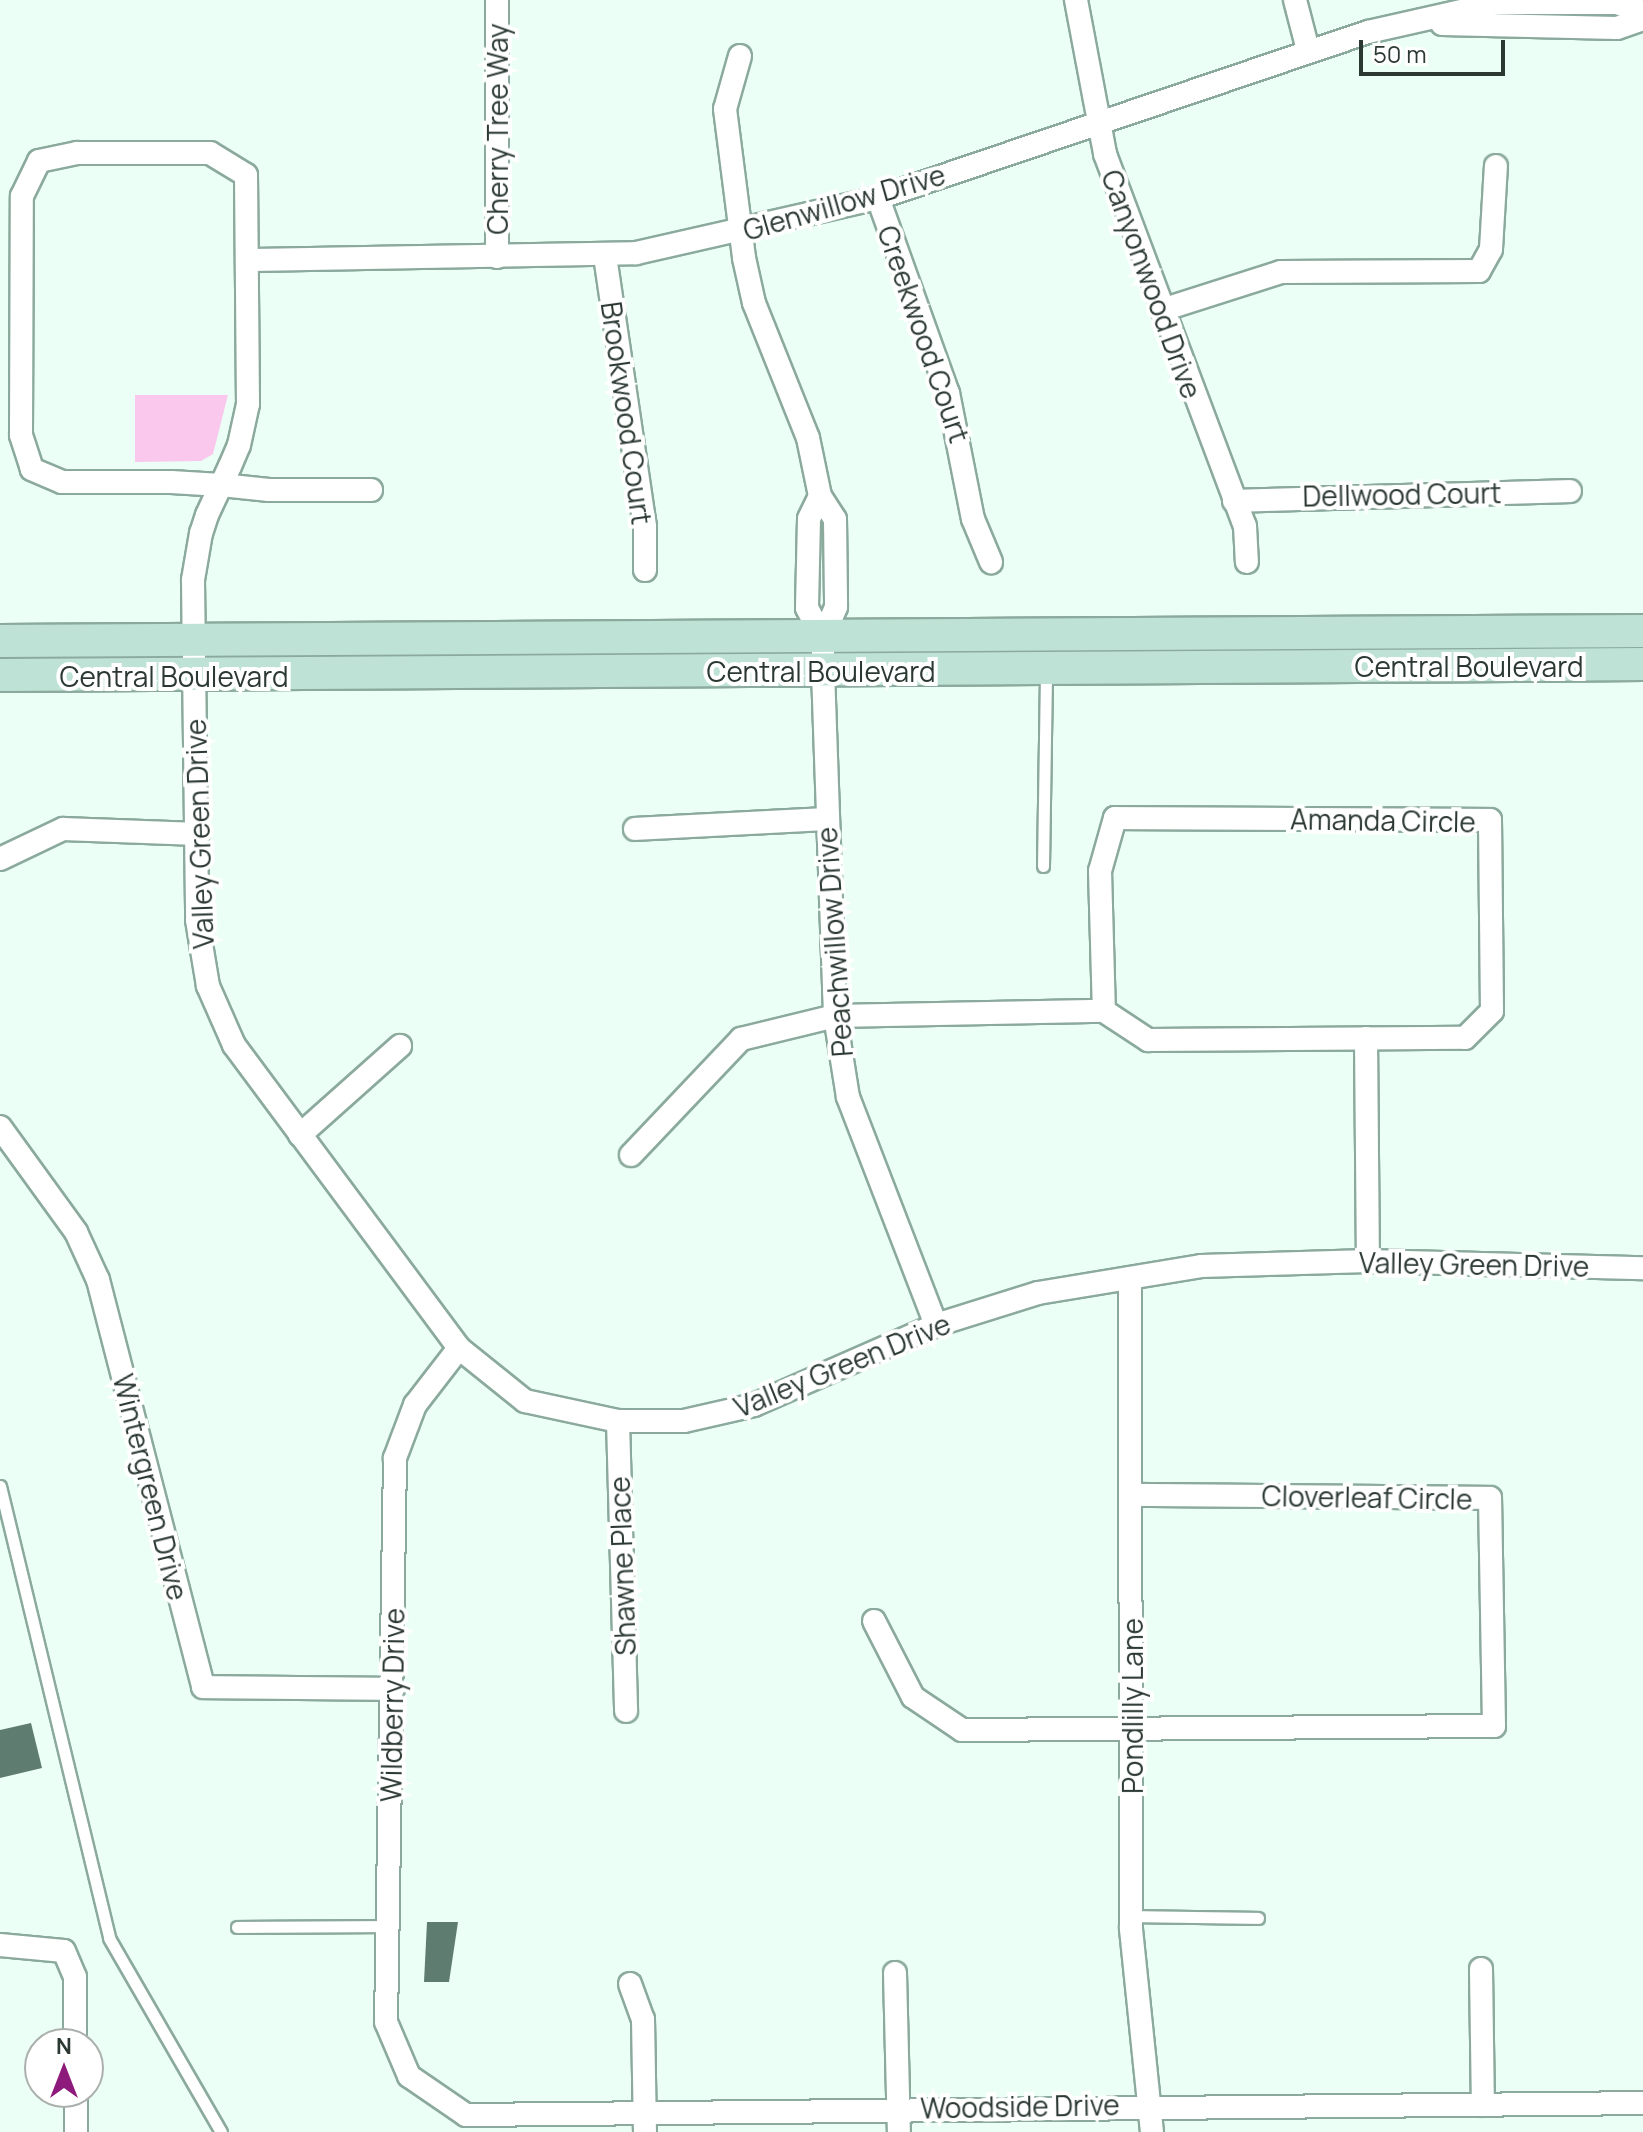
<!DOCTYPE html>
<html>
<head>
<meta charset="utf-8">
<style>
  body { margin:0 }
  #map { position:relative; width:1643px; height:2132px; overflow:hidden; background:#ebfff6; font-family:Manrope,sans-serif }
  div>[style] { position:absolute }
  .green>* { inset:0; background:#fac7ed }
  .building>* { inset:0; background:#5f7c70 }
  .roads { filter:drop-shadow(2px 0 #8baa9d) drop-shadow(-2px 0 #8baa9d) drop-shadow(0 2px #8baa9d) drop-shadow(0 -2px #8baa9d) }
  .lane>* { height:11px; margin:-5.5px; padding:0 5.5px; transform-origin:5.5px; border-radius:5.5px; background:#fff }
  .street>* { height:22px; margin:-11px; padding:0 11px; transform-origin:11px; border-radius:11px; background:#fff }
  .secondary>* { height:32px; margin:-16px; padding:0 16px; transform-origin:16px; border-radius:16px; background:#bfe2d7 }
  span { translate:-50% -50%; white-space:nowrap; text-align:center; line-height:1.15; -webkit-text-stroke:8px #fff; paint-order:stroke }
  .street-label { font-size:28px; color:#2c3933 }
  .north { position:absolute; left:24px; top:2028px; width:80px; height:80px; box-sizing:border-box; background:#fff; border:2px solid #abb0ad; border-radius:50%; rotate:0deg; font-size:22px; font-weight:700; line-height:32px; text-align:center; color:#2c3933 }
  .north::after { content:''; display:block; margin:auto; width:28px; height:36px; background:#8e1b7c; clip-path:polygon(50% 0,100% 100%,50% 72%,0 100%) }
  .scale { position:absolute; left:1359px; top:40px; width:146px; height:36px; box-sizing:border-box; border:4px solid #2c3933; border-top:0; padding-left:10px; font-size:24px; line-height:28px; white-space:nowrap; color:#2c3933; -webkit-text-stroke:6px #fff; paint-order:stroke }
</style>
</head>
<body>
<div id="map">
  <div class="green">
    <i style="clip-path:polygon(135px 395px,228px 395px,213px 454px,201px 461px,135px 462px)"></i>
  </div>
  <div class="building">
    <i style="clip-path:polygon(31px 1723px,42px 1768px,0 1778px,0 1730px)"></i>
    <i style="clip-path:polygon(427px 1922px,458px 1922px,449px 1982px,424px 1982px)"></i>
  </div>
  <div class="roads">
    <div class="lane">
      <i style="left:1043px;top:866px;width:196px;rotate:-89.1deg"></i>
      <i style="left:0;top:1486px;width:465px;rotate:76.4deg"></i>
      <i style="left:109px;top:1938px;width:224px;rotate:60deg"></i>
      <i style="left:1131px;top:1916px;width:127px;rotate:0.9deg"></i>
      <i style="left:237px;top:1927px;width:151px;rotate:-0.4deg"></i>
    </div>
    <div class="street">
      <i style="left:497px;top:0;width:257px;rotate:90deg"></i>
      <i style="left:1076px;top:0;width:157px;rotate:79.3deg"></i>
      <i style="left:1105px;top:154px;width:397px;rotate:69.4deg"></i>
      <i style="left:1245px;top:526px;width:36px;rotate:87deg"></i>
      <i style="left:1295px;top:0;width:52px;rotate:75.4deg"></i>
      <i style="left:1442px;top:24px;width:175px;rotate:1.3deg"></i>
      <i style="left:1617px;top:28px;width:28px;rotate:-19deg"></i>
      <i style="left:740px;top:56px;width:55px;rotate:105.8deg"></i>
      <i style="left:725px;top:109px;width:150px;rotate:82.7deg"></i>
      <i style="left:744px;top:258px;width:46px;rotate:77.5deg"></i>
      <i style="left:754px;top:303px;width:145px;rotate:68.2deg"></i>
      <i style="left:808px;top:438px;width:59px;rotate:78.3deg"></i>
      <i style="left:820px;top:496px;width:27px;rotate:57deg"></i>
      <i style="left:835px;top:519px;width:88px;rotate:89.3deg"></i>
      <i style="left:836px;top:607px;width:34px;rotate:113deg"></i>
      <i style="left:823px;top:638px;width:33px;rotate:90deg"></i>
      <i style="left:823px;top:671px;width:345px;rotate:88deg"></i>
      <i style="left:835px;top:1016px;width:82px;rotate:80.9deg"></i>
      <i style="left:848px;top:1097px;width:244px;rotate:68.9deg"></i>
      <i style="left:878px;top:198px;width:207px;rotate:70.3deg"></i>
      <i style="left:948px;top:393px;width:128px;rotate:78.8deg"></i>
      <i style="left:973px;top:519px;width:47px;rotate:67.3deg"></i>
      <i style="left:605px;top:256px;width:273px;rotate:81.6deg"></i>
      <i style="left:645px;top:526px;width:44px;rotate:90deg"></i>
      <i style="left:250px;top:260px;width:386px;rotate:-1deg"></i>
      <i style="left:636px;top:253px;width:248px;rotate:-12.8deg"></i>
      <i style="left:878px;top:198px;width:517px;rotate:-18.72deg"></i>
      <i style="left:1368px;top:32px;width:132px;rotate:-12.7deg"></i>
      <i style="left:1497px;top:3px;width:120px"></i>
      <i style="left:1617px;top:3px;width:28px;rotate:19deg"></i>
      <i style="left:1162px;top:310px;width:125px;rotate:-17.7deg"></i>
      <i style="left:1281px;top:272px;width:198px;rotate:-0.3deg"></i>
      <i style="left:1479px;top:271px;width:25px;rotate:-61deg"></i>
      <i style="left:1491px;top:249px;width:83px;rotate:-86.6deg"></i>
      <i style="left:371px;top:490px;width:102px;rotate:180deg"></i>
      <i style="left:269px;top:490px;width:48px;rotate:-174.1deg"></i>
      <i style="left:221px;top:485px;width:50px;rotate:-176.6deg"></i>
      <i style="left:171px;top:482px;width:109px;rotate:180deg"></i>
      <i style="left:62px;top:482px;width:33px;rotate:-157deg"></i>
      <i style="left:32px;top:469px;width:36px;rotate:-108deg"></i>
      <i style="left:21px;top:435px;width:239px;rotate:-89.8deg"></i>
      <i style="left:22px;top:196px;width:39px;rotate:-64deg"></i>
      <i style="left:39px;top:161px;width:39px;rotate:-12deg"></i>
      <i style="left:77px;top:153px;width:133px"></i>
      <i style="left:210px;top:153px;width:42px;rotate:31.4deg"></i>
      <i style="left:246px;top:175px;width:229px;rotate:89.5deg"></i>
      <i style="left:248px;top:404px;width:42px;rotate:102.4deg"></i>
      <i style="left:239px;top:445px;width:23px;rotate:113deg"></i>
      <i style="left:230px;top:466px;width:21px;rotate:115deg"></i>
      <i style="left:221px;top:485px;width:33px;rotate:115deg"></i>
      <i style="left:207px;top:515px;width:19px;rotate:108deg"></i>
      <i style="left:201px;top:533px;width:48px;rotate:99.7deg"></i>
      <i style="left:193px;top:580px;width:340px;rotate:89.3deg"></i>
      <i style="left:197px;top:920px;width:67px;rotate:80.5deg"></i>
      <i style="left:208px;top:986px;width:64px;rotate:66.2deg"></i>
      <i style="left:234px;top:1045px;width:377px;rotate:53.4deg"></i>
      <i style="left:459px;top:1348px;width:85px;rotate:38.8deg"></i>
      <i style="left:525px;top:1401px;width:95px;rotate:12.1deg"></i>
      <i style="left:618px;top:1421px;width:66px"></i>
      <i style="left:684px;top:1421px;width:72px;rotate:-12.9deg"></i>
      <i style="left:754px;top:1405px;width:199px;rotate:-23.7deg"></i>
      <i style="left:936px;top:1325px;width:107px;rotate:-17.4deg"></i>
      <i style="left:1038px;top:1293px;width:165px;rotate:-9.4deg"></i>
      <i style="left:1201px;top:1266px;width:167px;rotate:-1.7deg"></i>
      <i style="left:1368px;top:1261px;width:275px;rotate:1.5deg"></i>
      <i style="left:820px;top:496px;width:25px;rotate:116deg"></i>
      <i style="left:809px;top:519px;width:89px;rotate:91.3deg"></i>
      <i style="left:807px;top:608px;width:34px;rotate:62deg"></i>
      <i style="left:1234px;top:501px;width:336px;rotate:-1.7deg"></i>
      <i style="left:635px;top:829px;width:190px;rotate:-3deg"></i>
      <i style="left:0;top:859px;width:70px;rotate:-25.5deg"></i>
      <i style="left:63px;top:829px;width:135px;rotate:2.1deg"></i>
      <i style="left:1366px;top:1038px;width:223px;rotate:89.5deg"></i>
      <i style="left:0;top:1127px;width:130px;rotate:54.1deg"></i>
      <i style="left:76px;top:1232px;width:53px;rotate:65.4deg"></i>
      <i style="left:98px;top:1280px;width:420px;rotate:75.5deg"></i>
      <i style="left:203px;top:1687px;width:190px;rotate:0.6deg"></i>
      <i style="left:300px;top:1135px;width:134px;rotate:-41.7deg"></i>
      <i style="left:631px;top:1155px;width:160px;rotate:-46.5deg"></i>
      <i style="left:741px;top:1039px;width:97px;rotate:-13.7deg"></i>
      <i style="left:835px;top:1016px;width:269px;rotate:-1.1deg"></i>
      <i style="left:1104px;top:1011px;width:53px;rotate:33.4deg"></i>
      <i style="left:1148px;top:1040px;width:317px;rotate:-0.4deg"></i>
      <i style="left:1465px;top:1038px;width:38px;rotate:-45deg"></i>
      <i style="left:1492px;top:1011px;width:191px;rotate:-90.6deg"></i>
      <i style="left:1490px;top:820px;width:375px;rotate:-179.7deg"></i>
      <i style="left:1115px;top:818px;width:55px;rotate:105.8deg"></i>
      <i style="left:1100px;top:871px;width:140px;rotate:88.4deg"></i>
      <i style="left:1130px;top:1278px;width:651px;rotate:89.91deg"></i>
      <i style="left:1131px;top:1929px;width:204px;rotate:84.1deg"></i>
      <i style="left:459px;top:1348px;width:72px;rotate:127.7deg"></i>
      <i style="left:415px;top:1405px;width:57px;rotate:110.7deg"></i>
      <i style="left:395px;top:1458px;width:564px;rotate:90.91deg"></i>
      <i style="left:386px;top:2022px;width:59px;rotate:66.9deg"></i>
      <i style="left:409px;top:2076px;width:69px;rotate:34.4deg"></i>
      <i style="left:466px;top:2115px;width:1177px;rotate:-0.58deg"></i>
      <i style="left:618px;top:1421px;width:290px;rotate:88.4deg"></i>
      <i style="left:874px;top:1621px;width:85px;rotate:62.8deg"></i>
      <i style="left:913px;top:1697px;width:59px;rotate:34deg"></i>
      <i style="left:962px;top:1730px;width:532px;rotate:-0.43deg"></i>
      <i style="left:1494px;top:1726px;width:228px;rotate:-91deg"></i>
      <i style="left:1490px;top:1498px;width:357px;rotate:-179.5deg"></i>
      <i style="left:0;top:1945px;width:64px;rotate:5.4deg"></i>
      <i style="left:64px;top:1951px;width:28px;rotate:67deg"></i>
      <i style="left:75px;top:1977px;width:67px;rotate:90deg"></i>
      <i style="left:1481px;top:1969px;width:136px;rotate:89.2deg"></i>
      <i style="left:895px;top:1973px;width:159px;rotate:88.6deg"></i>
      <i style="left:630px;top:1984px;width:37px;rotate:70deg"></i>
      <i style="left:643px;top:2019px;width:113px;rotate:89deg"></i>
      <i style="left:76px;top:2092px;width:40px;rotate:90deg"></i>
    </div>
    <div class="secondary">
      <i style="left:0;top:641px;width:1643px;rotate:-0.35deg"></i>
      <i style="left:0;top:675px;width:1643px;rotate:-0.38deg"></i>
    </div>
  </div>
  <div class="street-label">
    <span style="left:497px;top:129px;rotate:-90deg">Cherry Tree Way</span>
    <span style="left:844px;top:202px;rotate:-16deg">Glenwillow Drive</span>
    <span style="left:1152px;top:284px;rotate:70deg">Canyonwood Drive</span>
    <span style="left:924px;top:334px;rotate:71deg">Creekwood Court</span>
    <span style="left:627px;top:413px;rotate:82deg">Brookwood Court</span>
    <span style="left:1402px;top:494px;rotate:-1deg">Dellwood Court</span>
    <span style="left:1469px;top:666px">Central Boulevard</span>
    <span style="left:821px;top:671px">Central Boulevard</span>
    <span style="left:174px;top:676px">Central Boulevard</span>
    <span style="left:1383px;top:820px;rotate:1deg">Amanda Circle</span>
    <span style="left:199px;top:834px;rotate:-92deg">Valley Green Drive</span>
    <span style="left:834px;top:942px;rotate:-94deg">Peachwillow Drive</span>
    <span style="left:1474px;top:1264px;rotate:1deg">Valley Green Drive</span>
    <span style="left:842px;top:1365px;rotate:-22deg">Valley Green Drive</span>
    <span style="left:151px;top:1487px;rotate:76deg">Wintergreen Drive</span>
    <span style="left:1367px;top:1497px;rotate:1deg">Cloverleaf Circle</span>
    <span style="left:622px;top:1566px;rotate:-92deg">Shawne Place</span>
    <span style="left:392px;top:1705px;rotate:-89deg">Wildberry Drive</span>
    <span style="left:1132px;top:1706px;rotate:-90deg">Pondlilly Lane</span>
    <span style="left:1020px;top:2106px;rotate:-1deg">Woodside Drive</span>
  </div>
  <div class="north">N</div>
  <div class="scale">50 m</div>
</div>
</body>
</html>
